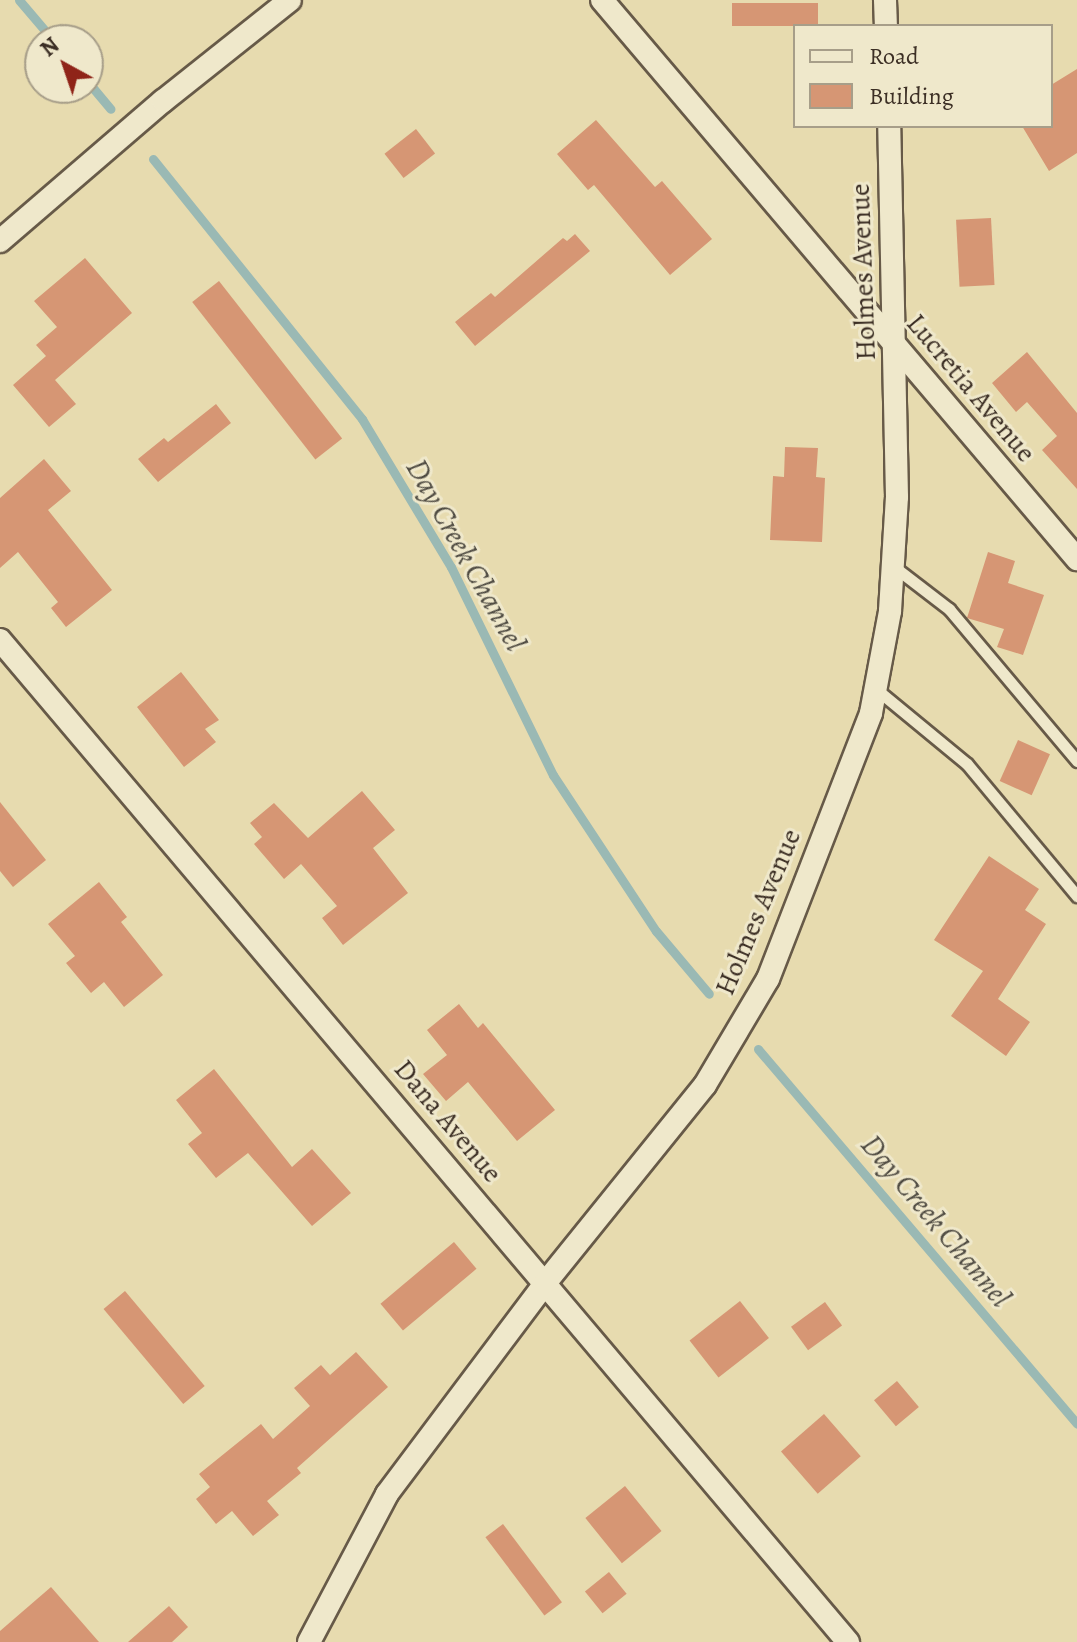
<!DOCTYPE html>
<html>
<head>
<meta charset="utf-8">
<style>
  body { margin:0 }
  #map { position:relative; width:1077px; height:1642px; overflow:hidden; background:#e7dbaf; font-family:Alegreya,serif }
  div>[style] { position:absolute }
  .stream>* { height:9px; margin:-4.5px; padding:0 4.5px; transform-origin:4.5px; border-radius:4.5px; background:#9ab9b4 }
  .building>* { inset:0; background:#d69674; transform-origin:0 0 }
  .roads { filter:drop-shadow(2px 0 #675a48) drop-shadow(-2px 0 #675a48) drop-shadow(0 2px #675a48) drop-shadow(0 -2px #675a48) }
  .lane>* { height:11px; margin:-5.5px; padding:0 5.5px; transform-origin:5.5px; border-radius:5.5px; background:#efe8cb }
  .street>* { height:22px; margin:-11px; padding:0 11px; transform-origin:11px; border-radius:11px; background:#efe8cb }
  span { translate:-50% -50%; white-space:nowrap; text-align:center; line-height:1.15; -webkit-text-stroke:6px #efe8cb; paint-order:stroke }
  .street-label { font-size:28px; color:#3c2f25 }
  .water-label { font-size:30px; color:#4f4b42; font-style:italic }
  .legend { position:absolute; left:793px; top:24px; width:260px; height:104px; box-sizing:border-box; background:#efe8cb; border:2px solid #a79e89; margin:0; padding:10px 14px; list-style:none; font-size:24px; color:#3c2f25 }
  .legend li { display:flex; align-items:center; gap:16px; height:40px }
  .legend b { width:40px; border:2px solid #a79e89 }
  .north { position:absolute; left:24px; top:24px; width:80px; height:80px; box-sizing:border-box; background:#efe8cb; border:2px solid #a79e89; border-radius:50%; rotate:320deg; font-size:22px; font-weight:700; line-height:32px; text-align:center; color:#3c2f25 }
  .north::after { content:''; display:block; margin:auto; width:28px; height:36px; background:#8f2418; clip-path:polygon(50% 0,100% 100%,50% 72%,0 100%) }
</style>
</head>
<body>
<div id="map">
  <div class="stream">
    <i style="left:19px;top:0;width:52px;rotate:49.6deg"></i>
    <i style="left:88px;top:82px;width:35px;rotate:50deg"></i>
    <i style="left:153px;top:159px;width:334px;rotate:51.2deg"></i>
    <i style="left:362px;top:419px;width:173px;rotate:59deg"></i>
    <i style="left:451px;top:567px;width:232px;rotate:63.9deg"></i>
    <i style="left:553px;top:775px;width:187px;rotate:56.6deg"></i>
    <i style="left:656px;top:931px;width:82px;rotate:49.9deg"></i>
    <i style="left:758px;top:1049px;width:492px;rotate:49.6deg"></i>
  </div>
  <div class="building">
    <i style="left:818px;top:3px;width:23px;height:86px;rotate:90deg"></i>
    <i style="clip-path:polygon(1077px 69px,1077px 153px,1049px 171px,1022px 126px,1051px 126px,1051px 85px)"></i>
    <i style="clip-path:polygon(596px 120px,655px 187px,662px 181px,712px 239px,670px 275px,594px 185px,588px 190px,557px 154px)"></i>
    <i style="left:416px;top:129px;width:31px;height:40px;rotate:52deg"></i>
    <i style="left:991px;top:218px;width:67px;height:35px;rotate:87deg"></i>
    <i style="clip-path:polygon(575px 234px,590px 251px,475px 346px,455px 322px,491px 293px,495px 297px,563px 238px,567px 241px)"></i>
    <i style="clip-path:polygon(85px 258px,132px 313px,55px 380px,76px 404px,49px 427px,13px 385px,46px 356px,36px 345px,57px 327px,34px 301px)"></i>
    <i style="left:219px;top:281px;width:200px;height:34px;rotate:52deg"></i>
    <i style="clip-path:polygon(1027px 352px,1077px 413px,1077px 489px,1042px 450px,1057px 436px,1027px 402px,1016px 412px,992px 383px)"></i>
    <i style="clip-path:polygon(216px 404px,231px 423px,158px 482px,138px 459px,164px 438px,168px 442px)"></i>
    <i style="clip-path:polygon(785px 447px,818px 448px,816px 477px,825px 478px,822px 542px,770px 540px,773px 476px,784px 477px)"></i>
    <i style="clip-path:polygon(44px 459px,71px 491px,48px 510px,112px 590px,66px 627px,51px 608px,58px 602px,18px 552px,0 568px,0 498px)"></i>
    <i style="clip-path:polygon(988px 552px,1015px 561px,1008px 583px,1044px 595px,1023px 655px,997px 647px,1004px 629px,967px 618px)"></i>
    <i style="clip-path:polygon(181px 672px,219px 720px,205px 729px,216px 742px,184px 767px,137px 707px)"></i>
    <i style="left:1018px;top:740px;width:35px;height:45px;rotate:24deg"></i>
    <i style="clip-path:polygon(362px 791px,395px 830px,373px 848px,408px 893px,343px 945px,322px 918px,337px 906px,301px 864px,284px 879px,254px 844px,262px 837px,250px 823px,274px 803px,308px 838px)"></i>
    <i style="clip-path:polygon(0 802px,46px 860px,13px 887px,0 871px)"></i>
    <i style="clip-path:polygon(989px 856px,1039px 889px,1025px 910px,1046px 924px,998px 999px,1030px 1022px,1006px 1056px,951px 1016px,983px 971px,934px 940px)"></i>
    <i style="clip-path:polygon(99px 882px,127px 917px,121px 922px,163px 975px,124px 1007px,104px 982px,91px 993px,66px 963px,75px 956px,48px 924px)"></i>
    <i style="clip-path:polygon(459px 1004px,478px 1028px,483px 1023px,555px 1110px,517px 1141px,468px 1082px,446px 1101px,423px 1074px,447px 1055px,427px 1030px)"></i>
    <i style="clip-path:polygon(214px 1069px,292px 1167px,312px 1149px,351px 1193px,312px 1226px,248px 1153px,216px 1178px,188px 1144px,202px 1133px,176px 1100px)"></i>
    <i style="left:454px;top:1242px;width:35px;height:96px;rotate:50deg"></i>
    <i style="left:125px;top:1291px;width:124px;height:28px;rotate:50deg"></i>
    <i style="left:740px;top:1301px;width:47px;height:64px;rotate:52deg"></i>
    <i style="left:825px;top:1302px;width:29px;height:42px;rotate:54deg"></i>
    <i style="clip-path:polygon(356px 1352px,388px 1387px,297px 1468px,301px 1473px,267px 1501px,279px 1515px,253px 1536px,232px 1511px,216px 1524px,196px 1499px,210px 1487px,199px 1474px,261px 1424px,273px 1439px,310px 1406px,294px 1388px,321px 1365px,330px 1375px)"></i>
    <i style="left:897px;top:1381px;width:34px;height:30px;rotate:50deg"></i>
    <i style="left:824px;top:1414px;width:56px;height:57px;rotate:49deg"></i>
    <i style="left:625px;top:1486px;width:58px;height:51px;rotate:51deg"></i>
    <i style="left:503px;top:1524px;width:98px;height:22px;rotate:53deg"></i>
    <i style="left:609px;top:1572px;width:28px;height:31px;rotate:51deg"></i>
    <i style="clip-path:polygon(51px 1587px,99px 1642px,0 1642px,0 1631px)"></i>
    <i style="clip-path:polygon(169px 1606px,188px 1627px,172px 1642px,128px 1642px)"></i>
  </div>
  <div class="roads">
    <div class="lane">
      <i style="left:893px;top:566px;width:71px;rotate:37.5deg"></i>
      <i style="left:949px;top:609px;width:199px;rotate:49.9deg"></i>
      <i style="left:876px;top:689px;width:118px;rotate:39.5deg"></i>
      <i style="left:967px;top:764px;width:172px;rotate:50.2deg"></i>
    </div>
    <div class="street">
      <i style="left:602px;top:0;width:734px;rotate:49.64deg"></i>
      <i style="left:885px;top:0;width:26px;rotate:88deg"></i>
      <i style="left:0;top:241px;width:215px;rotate:-40.7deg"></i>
      <i style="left:163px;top:101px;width:162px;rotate:-38.5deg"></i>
      <i style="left:0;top:640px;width:1313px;rotate:49.76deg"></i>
      <i style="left:309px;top:1642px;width:167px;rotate:-62.2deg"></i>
      <i style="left:387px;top:1494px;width:265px;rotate:-53.1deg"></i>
      <i style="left:546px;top:1282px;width:253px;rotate:-51.1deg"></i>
      <i style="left:705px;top:1085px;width:123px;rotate:-59.3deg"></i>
      <i style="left:768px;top:979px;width:285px;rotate:-68.8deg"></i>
      <i style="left:871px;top:713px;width:104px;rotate:-79.4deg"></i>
      <i style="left:890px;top:611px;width:114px;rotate:-86.5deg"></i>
      <i style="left:897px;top:497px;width:371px;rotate:-91.2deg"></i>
    </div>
  </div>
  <div class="street-label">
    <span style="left:863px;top:272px;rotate:-92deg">Holmes Avenue</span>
    <span style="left:971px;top:388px;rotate:50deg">Lucretia Avenue</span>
    <span style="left:758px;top:912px;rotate:-67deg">Holmes Avenue</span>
    <span style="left:448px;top:1121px;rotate:50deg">Dana Avenue</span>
  </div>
  <div class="water-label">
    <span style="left:466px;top:555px;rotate:61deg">Day Creek Channel</span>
    <span style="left:936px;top:1221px;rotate:50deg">Day Creek Channel</span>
  </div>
  <ul class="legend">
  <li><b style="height:10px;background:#efe8cb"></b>Road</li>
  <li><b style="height:22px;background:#d69674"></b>Building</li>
  </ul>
  <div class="north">N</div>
</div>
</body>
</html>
